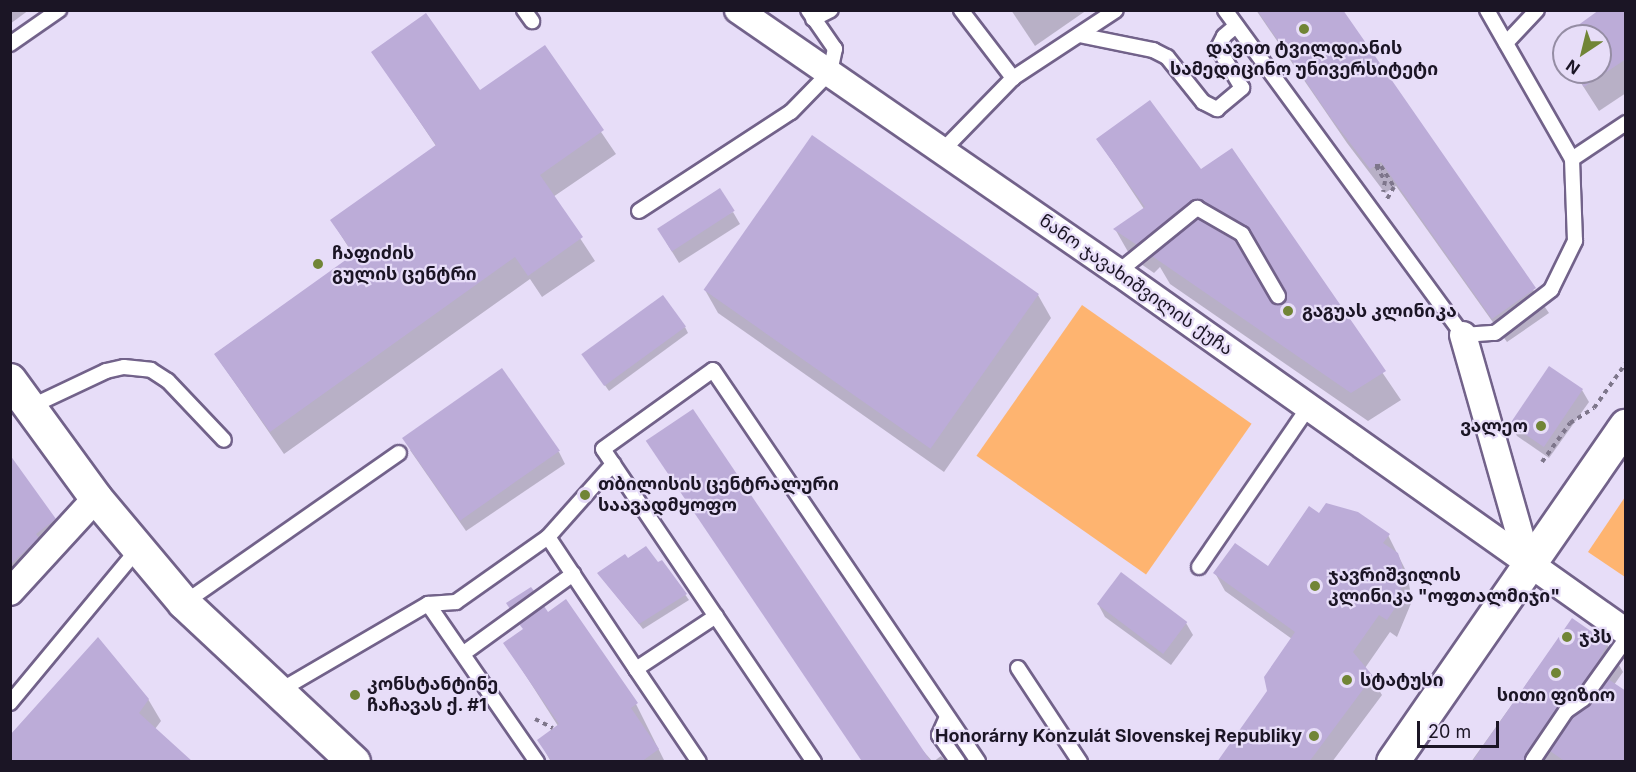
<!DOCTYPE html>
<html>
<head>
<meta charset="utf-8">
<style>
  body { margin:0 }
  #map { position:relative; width:1636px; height:772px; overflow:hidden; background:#e7ddf8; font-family:Inter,"Noto Sans Georgian",sans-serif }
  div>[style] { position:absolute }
  .green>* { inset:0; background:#feb470; transform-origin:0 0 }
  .shadow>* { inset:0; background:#0003; transform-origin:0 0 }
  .building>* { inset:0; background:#bcacd8; transform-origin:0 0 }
  .path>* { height:4px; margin-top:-2px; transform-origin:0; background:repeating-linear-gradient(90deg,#7e768b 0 4.5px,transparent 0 9px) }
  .roads { filter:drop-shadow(2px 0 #72628a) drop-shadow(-2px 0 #72628a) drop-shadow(0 2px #72628a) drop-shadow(0 -2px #72628a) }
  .service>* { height:14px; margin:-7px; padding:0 7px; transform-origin:7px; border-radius:7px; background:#fff }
  .minor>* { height:26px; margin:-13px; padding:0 13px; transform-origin:13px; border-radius:13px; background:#fff }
  .tertiary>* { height:32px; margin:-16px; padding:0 16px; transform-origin:16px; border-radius:16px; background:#fff }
  .dots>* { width:16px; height:16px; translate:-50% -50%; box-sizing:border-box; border:3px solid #e7ddf8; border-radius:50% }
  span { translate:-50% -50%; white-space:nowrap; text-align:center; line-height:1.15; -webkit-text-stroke:4.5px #e7ddf8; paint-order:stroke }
  .poi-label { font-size:18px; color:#1b1525; font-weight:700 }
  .left { translate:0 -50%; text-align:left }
  .right { translate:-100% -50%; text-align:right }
  .street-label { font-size:18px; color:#1b1525 }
  .frame { position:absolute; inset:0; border:12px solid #1b1525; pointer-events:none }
  .north { position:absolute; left:1552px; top:24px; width:60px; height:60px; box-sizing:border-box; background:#e7ddf8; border:2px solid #958da4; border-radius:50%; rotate:215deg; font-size:16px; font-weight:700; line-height:24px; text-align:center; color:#1b1525 }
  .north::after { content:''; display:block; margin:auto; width:21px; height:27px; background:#718536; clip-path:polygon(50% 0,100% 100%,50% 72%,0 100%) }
  .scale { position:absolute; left:1417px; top:721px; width:82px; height:27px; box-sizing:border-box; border:3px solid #1b1525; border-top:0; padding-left:8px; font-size:18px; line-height:21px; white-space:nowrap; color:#1b1525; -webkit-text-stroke:4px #e7ddf8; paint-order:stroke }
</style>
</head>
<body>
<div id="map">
  <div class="green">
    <i style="left:1082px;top:305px;width:207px;height:184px;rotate:35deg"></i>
    <i style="clip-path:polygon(1625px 497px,1625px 577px,1588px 552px)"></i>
  </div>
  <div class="shadow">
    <i style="clip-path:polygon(10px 10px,29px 10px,10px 24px)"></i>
    <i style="clip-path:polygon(1011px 10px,1087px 10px,1035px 46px)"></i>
    <i style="clip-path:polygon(1256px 10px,1341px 10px,1549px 313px,1507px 342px,1396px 186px,1385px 193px,1347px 143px)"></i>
    <i style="clip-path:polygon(1626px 10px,1626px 93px,1599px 111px,1574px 72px,1600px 72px,1600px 36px,1565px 36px)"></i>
    <i style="clip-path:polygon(544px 48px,616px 154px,553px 197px,595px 261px,542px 297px,530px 279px,284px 454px,215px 354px,354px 256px,332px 221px,436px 146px,373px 52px,480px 92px)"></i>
    <i style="clip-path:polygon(812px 137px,1038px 295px,1051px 318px,944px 472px,718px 313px,705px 290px)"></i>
    <i style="clip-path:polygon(evenodd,1098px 140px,1200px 171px,1231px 150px,1401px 400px,1368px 421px,1170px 284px,1160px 267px,1154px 273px,1131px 257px,1115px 229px,1144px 209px,1098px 140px,1219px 228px,1268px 257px,1287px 291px,1287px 302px,1272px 305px,1212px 229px,1219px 228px)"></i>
    <i style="clip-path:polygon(733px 212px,740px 224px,679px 263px,666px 242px)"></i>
    <i style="clip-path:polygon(685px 327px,688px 333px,609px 391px,587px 360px)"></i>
    <i style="clip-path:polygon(1582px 390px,1589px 402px,1549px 458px,1517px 436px,1510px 424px)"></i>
    <i style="clip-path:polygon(648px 442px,933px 762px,864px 762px)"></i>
    <i style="clip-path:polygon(410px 450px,559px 452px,565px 464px,466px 531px)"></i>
    <i style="clip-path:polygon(10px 457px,67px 540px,10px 576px)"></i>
    <i style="clip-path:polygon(1320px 515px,1388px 535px,1407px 573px,1412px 601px,1397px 637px,1390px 632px,1365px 668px,1382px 695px,1332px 762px,1219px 762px,1268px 692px,1292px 639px,1225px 591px,1215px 573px,1268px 568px)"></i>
    <i style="clip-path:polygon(662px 562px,689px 600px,643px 629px,599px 574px)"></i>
    <i style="left:530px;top:589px;width:11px;height:26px;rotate:56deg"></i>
    <i style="clip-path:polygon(1098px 604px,1186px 623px,1193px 635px,1171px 665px,1105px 617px)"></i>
    <i style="clip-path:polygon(1572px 620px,1607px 644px,1623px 672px,1614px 685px,1626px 762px,1471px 762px)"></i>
    <i style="clip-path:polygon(505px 643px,636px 704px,665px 762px,551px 762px,539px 740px,558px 726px)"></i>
    <i style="clip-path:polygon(148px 699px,161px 721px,155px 729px,10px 762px)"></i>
    <i style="clip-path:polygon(941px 756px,946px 762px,933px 762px)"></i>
  </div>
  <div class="building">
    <i style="clip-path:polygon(1257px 10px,1343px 10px,1536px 288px,1492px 319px,1381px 162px,1370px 169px,1331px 118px)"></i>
    <i style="clip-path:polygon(1599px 10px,1626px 10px,1626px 59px,1584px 87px,1574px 72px,1600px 72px,1600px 36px,1564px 36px,1564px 56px,1555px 42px)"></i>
    <i style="clip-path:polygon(426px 13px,480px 90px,545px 45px,604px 130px,540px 175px,583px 237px,528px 276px,515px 257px,270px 432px,214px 354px,354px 254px,330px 220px,436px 145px,371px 52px)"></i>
    <i style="clip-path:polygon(1150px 100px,1201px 169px,1232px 148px,1386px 371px,1351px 393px,1152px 256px,1198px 219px,1235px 241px,1273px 303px,1285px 301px,1286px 291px,1249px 229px,1202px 200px,1191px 201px,1137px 245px,1113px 229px,1145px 207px,1096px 139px)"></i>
    <i style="left:812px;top:135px;width:277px;height:189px;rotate:35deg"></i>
    <i style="left:720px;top:188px;width:27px;height:75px;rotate:57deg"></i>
    <i style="left:663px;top:295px;width:39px;height:101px;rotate:54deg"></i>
    <i style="left:1549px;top:366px;width:41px;height:70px;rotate:34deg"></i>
    <i style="left:502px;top:368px;width:101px;height:122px;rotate:55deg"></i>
    <i style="left:693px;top:409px;width:427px;height:57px;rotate:56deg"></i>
    <i style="clip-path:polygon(10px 455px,56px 519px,36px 534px,39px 538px,10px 565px)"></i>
    <i style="clip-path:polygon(1326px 503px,1358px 512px,1390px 534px,1383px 543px,1398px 553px,1402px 565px,1403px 582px,1395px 608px,1387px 620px,1379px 615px,1353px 652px,1373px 676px,1309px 762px,1217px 762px,1267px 691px,1264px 677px,1295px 632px,1213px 573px,1235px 543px,1268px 566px,1309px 506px,1319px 513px)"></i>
    <i style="clip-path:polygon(646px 546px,658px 562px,662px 560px,687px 594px,639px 624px,597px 573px,625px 554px,628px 558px)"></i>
    <i style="left:1121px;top:572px;width:83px;height:40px;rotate:37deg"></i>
    <i style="clip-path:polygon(531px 587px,534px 591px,510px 609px,506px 603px)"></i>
    <i style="clip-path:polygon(566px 599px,638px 703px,631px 708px,659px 749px,641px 762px,552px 762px,537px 740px,559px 724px,503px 643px,523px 629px,519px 624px,544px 606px,548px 612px)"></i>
    <i style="clip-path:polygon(1572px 618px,1608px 643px,1594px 669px,1577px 693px,1559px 706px,1524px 762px,1472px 762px)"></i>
    <i style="clip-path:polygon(98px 637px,149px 699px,139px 713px,193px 762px,10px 762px,10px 735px)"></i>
    <i style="clip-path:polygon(1608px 679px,1626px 691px,1626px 762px,1566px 762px,1550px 751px,1573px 717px,1590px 705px)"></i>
  </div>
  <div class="path">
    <i style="left:1375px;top:166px;width:6px"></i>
    <i style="left:1381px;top:166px;width:25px;rotate:58deg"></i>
    <i style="left:1394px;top:187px;width:14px;rotate:120deg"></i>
    <i style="left:1376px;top:166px;width:17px;rotate:59deg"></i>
    <i style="left:1385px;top:181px;width:11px;rotate:100deg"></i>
    <i style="left:1542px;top:462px;width:48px;rotate:-54.3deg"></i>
    <i style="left:1570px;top:423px;width:28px;rotate:-32deg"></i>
    <i style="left:1594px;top:408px;width:55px;rotate:-54.6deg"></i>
    <i style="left:535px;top:719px;width:20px;rotate:27deg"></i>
  </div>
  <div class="roads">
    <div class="service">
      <i style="left:524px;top:10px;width:14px;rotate:54deg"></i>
      <i style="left:961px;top:10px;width:86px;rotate:52.6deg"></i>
      <i style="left:1013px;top:78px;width:123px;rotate:-33.4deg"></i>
      <i style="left:1225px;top:10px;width:403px;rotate:53.8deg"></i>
      <i style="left:1463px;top:335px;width:32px;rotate:-4deg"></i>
      <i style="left:1495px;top:333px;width:71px;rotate:-37.5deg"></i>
      <i style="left:1551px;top:290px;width:55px;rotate:-63.9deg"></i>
      <i style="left:1575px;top:241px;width:82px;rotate:-92.1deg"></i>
      <i style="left:1572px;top:159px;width:172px;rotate:-119.7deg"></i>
      <i style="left:813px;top:19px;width:20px;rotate:-27deg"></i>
      <i style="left:1079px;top:35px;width:76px;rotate:11.5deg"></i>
      <i style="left:1153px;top:50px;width:16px;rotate:27deg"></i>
      <i style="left:1167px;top:57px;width:58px;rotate:51.3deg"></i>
      <i style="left:1203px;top:102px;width:16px;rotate:27deg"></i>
      <i style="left:1217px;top:109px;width:33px;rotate:-40deg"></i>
      <i style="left:1242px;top:88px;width:47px;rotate:-121deg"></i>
      <i style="left:1218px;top:48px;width:13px;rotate:-63deg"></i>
      <i style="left:1224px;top:36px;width:16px;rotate:-40deg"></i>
      <i style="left:1506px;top:43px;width:45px;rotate:-46.8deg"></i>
      <i style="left:10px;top:44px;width:60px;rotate:-34.8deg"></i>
      <i style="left:943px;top:150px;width:100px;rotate:-45.8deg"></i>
      <i style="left:1572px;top:159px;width:65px;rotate:-33.7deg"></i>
      <i style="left:639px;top:211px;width:181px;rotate:-33.1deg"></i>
      <i style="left:791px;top:112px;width:56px;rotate:-45.7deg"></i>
      <i style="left:830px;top:72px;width:24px;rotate:-78deg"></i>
      <i style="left:835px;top:49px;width:47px;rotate:-124.7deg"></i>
      <i style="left:1118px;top:272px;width:102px;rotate:-39deg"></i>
      <i style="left:1197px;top:208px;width:52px;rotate:30deg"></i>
      <i style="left:1242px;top:234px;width:72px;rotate:59.9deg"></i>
      <i style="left:30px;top:407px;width:84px;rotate:-25.3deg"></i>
      <i style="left:106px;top:371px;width:18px;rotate:-13deg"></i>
      <i style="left:124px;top:367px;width:27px;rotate:6deg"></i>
      <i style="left:151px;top:370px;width:20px;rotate:33deg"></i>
      <i style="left:168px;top:381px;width:81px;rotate:46.5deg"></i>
      <i style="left:548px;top:537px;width:159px;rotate:56.3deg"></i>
      <i style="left:636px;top:669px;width:96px;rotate:-33.5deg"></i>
      <i style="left:1199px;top:567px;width:193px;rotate:-55.6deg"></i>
      <i style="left:184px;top:603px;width:262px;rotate:-34.9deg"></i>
      <i style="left:428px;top:604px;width:192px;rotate:55.4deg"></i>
      <i style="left:464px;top:653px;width:135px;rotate:-35.9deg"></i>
      <i style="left:1018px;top:668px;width:113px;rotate:56.6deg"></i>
      <i style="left:636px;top:669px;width:112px;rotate:55.9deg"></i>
      <i style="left:279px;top:691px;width:173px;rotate:-30.3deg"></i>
      <i style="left:428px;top:604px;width:28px;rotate:-4deg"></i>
      <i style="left:456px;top:602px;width:113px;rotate:-35.2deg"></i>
      <i style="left:548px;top:537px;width:98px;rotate:-48.3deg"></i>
      <i style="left:10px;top:703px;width:200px;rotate:-50.3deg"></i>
      <i style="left:947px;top:717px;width:20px;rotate:114deg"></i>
      <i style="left:939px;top:735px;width:33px;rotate:55deg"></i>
      <i style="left:1533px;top:760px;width:59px;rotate:-56deg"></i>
      <i style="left:1566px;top:711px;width:21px;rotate:-35deg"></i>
      <i style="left:1583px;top:699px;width:74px;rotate:-54.4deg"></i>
      <i style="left:814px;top:762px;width:377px;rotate:-124deg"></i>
      <i style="left:603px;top:449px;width:135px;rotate:-35.7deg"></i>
      <i style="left:713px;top:370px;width:473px;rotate:55.9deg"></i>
    </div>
    <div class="minor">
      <i style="left:738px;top:10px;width:462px;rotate:34.6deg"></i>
      <i style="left:1118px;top:272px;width:623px;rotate:35.32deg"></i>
      <i style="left:1463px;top:335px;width:240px;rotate:74.1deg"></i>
      <i style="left:10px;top:592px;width:127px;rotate:-47.5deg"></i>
    </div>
    <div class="tertiary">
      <i style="left:10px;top:380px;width:146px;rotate:53.9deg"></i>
      <i style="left:96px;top:498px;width:137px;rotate:50deg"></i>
      <i style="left:184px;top:603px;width:233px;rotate:43.1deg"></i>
      <i style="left:1393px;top:762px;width:409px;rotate:-55.3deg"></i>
    </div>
  </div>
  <div class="dots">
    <i style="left:1304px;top:29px;background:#718536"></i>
    <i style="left:318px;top:264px;background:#718536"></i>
    <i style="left:1288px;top:311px;background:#718536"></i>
    <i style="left:1541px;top:426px;background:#718536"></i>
    <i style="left:585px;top:495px;background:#718536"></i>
    <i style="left:1315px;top:586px;background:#718536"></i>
    <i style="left:1567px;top:637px;background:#718536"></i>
    <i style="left:1556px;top:673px;background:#718536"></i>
    <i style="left:1347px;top:680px;background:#718536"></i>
    <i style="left:355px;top:695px;background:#718536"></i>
    <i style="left:1314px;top:736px;background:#718536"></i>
  </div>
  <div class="poi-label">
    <span style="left:1304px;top:59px">დავით ტვილდიანის<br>სამედიცინო უნივერსიტეტი</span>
    <span class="left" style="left:332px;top:264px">ჩაფიძის<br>გულის ცენტრი</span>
    <span class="left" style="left:1302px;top:311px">გაგუას კლინიკა</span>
    <span class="right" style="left:1528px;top:426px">ვალეო</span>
    <span class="left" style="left:598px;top:495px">თბილისის ცენტრალური<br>საავადმყოფო</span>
    <span class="left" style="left:1328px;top:586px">ჯავრიშვილის<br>კლინიკა "ოფთალმიჯი"</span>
    <span class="left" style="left:1579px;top:637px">ჯპს</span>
    <span class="left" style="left:1360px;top:680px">სტატუსი</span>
    <span class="left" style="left:367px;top:695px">კონსტანტინე<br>ჩაჩავას ქ. #1</span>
    <span style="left:1556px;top:695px">სითი ფიზიო</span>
    <span class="right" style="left:1302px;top:736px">Honorárny Konzulát Slovenskej Republiky</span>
  </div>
  <div class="street-label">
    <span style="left:1136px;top:285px;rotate:35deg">ნანო ჯავახიშვილის ქუჩა</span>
  </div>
  <div class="frame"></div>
  <div class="north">N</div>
  <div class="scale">20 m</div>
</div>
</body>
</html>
